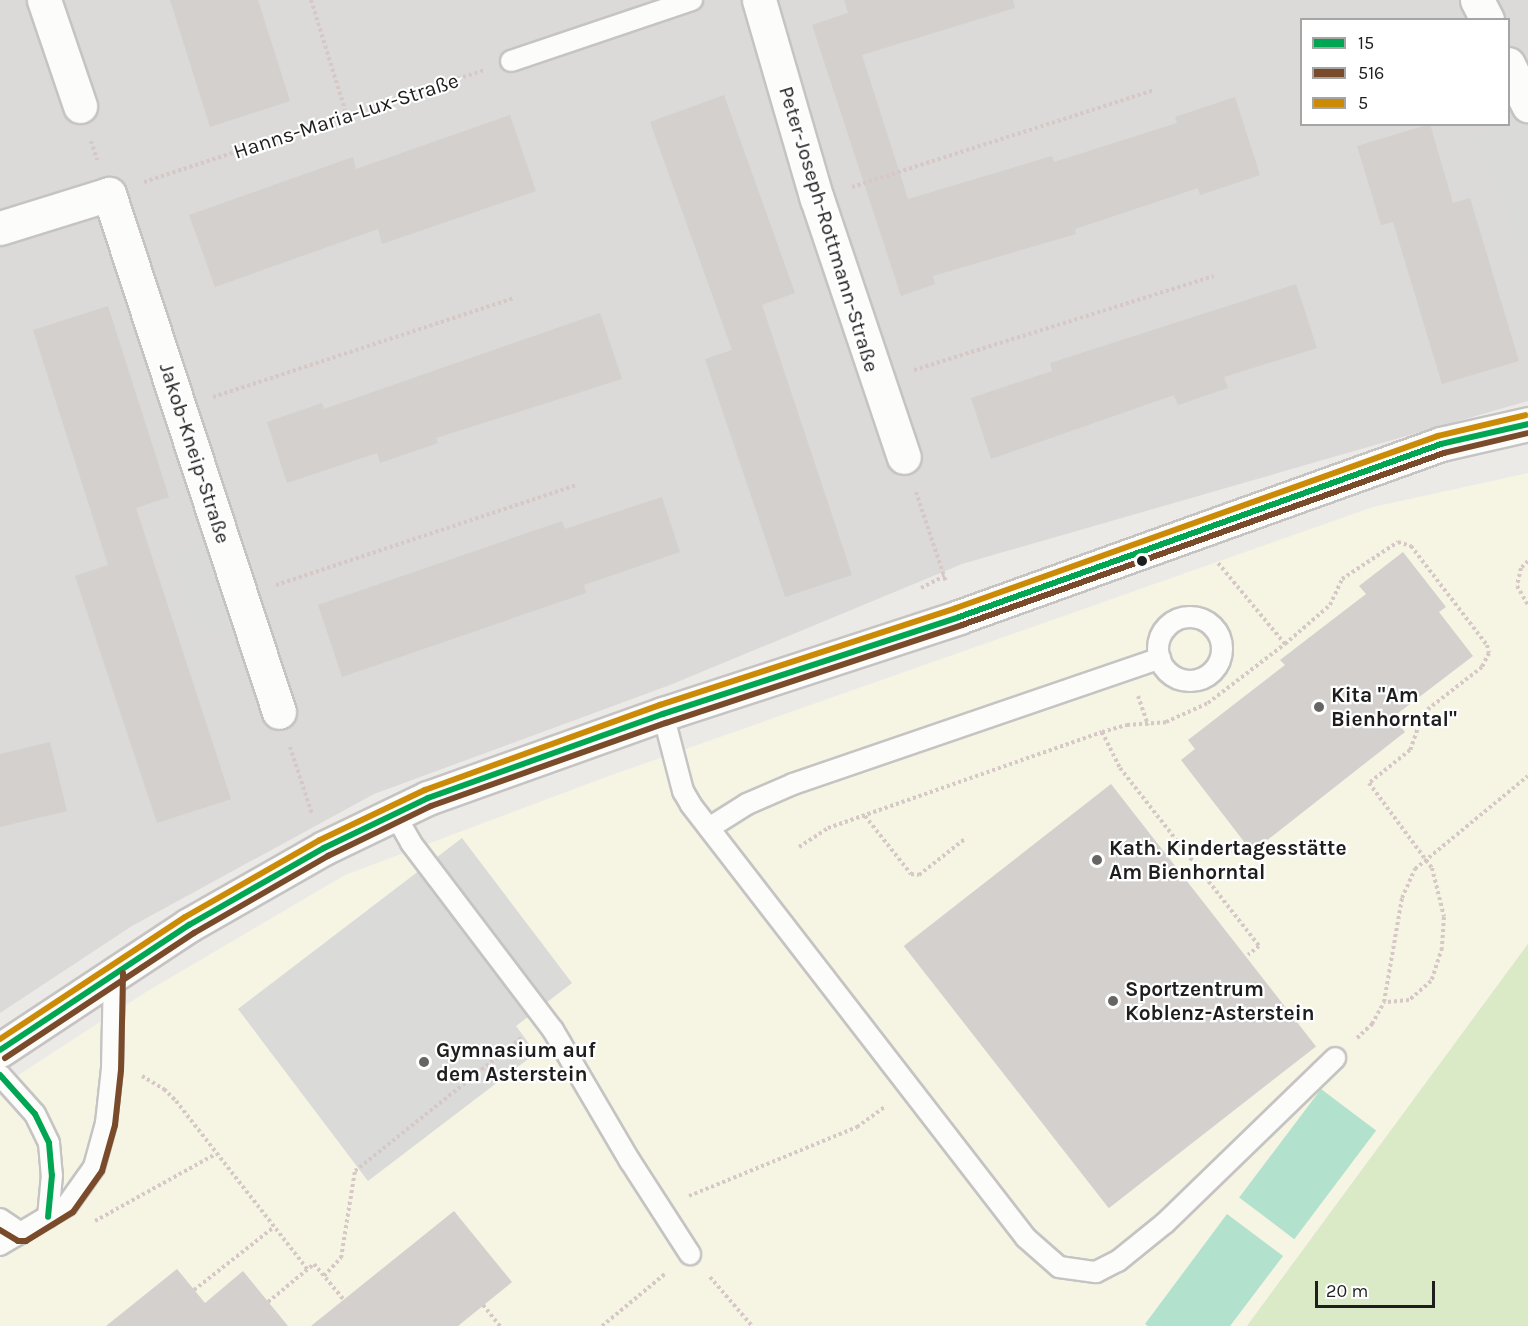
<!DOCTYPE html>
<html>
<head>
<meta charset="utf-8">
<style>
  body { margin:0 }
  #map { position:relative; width:1528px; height:1326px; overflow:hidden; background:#eceae7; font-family:Karla,sans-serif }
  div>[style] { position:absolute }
  .residential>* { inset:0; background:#dbdad8 }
  .education>* { inset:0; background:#f6f4e2 }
  .religious>* { inset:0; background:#dadad8; transform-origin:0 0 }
  .grass>* { inset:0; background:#dae9c6 }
  .pitch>* { inset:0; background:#b2e2cd; transform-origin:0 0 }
  .building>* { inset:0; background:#d3d0ce; transform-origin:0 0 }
  .path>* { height:4px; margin-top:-2px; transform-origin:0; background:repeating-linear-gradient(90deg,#d6c8c6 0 3px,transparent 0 6px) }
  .roads { filter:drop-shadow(2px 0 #c5c4c3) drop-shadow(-2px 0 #c5c4c3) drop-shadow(0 2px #c5c4c3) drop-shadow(0 -2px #c5c4c3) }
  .lane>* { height:20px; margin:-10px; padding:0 10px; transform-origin:10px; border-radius:10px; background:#fcfcfb }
  .lane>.ring { margin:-10px; padding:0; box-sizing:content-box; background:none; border:20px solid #fcfcfb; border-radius:50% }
  .street>* { height:33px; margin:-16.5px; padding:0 16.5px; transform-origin:16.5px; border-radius:16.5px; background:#fcfcfb }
  .bus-1>* { height:6px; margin:-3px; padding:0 3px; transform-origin:3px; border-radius:3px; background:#00a651 }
  .bus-2>* { height:6px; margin:-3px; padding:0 3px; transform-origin:3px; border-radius:3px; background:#7a4b2a }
  .bus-3>* { height:6px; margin:-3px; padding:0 3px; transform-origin:3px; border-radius:3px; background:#cc8b06 }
  .dots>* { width:16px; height:16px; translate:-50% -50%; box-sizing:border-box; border:3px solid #fff; border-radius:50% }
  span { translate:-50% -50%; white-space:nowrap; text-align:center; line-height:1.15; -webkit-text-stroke:4.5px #fff; paint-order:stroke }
  .street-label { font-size:21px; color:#1e1e1e }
  .poi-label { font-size:21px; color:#1e1e1e; font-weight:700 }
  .left { translate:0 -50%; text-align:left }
  .legend { position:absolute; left:1300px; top:18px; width:210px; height:108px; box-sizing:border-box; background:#fff; border:2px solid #a5a5a5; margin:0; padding:8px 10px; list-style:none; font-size:18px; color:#1e1e1e }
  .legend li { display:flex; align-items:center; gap:12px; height:30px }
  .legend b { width:30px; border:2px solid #a5a5a5 }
  .scale { position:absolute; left:1315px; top:1281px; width:120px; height:27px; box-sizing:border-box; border:3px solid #1e1e1e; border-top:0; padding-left:8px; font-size:18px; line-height:21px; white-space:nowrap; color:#1e1e1e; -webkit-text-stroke:4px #fff; paint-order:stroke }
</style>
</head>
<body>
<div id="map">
  <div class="residential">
    <i style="clip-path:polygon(evenodd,0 0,1528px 0,1528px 401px,962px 564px,670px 685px,374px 794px,132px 926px,0 1013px,0 0,1302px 20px,1508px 20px,1508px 124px,1302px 124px,1302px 20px)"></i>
  </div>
  <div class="education">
    <i style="clip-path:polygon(1528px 473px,1528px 944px,1247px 1326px,0 1326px,0 1087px,146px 992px,345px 875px,606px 777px,1373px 507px)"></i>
  </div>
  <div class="religious">
    <i style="clip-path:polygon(1521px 117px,1528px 134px,1528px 262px,1474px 137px)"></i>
    <i style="left:203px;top:543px;width:84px;height:34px;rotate:70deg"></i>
    <i style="clip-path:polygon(462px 838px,572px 983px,516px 1026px,536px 1053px,368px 1181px,238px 1009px)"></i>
  </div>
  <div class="grass">
    <i style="clip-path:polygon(1528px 944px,1528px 1326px,1247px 1326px)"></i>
  </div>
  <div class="pitch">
    <i style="left:1321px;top:1089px;width:69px;height:136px;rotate:37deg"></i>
    <i style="clip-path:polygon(1227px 1214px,1283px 1256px,1230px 1326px,1148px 1326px,1145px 1324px)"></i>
  </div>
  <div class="building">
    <i style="clip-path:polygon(170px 0,258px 0,290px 101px,210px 127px)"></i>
    <i style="clip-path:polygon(844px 0,1013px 0,1015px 8px,862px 55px,908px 199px,1052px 156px,1054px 162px,1177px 123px,1175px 117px,1235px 97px,1260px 175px,1200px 195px,1198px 188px,1075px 229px,1076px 234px,933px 276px,935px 284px,901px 296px,812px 25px,848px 13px)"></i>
    <i style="clip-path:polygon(724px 95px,795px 293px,762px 305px,852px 575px,785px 597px,705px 359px,732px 350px,650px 122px)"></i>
    <i style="clip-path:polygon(510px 115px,536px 191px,382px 244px,378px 229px,215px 287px,189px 215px,353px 157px,356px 169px)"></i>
    <i style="clip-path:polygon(1430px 124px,1453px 203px,1470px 198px,1519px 361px,1442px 384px,1393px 222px,1381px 225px,1357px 146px)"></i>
    <i style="clip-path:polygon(1296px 284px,1317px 348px,1224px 377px,1228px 388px,1178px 405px,1174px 395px,991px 459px,971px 398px,1052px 371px,1050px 363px)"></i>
    <i style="clip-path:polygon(108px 306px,169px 497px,136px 508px,231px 799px,157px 823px,75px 576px,108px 565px,33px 330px)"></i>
    <i style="clip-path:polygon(600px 313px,622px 379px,436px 438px,438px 443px,380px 463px,377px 453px,287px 483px,267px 422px,322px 403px,324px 409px)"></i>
    <i style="clip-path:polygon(662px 497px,680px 552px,584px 585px,586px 593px,342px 677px,318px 605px,562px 521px,565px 529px)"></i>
    <i style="clip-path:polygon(1403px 552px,1446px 607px,1439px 612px,1473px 656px,1393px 717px,1405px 732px,1252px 852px,1181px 760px,1195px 749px,1188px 740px,1285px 665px,1280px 660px,1366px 594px,1359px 586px)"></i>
    <i style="clip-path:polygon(50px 742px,67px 811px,0 827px,0 754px)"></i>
    <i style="left:1111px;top:784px;width:333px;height:263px;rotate:52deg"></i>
    <i style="clip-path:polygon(454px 1211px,512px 1282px,458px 1326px,311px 1326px)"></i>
    <i style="clip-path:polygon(177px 1269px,205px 1303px,243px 1271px,288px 1326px,106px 1326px)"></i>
  </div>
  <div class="path">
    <i style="left:311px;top:0;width:121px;rotate:72.8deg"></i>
    <i style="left:91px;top:141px;width:20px;rotate:72deg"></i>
    <i style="left:144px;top:182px;width:359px;rotate:-18.2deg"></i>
    <i style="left:852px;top:187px;width:317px;rotate:-17.8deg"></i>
    <i style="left:914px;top:370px;width:314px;rotate:-17.4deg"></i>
    <i style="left:213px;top:397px;width:317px;rotate:-18.2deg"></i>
    <i style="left:916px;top:492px;width:95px;rotate:71.6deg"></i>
    <i style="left:1528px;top:561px;width:10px;rotate:135deg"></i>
    <i style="left:1521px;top:568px;width:18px;rotate:103deg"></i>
    <i style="left:1517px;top:586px;width:22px;rotate:60deg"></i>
    <i style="left:276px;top:585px;width:317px;rotate:-18.4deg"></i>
    <i style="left:921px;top:588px;width:27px;rotate:-27deg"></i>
    <i style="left:1285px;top:644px;width:60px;rotate:-40.9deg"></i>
    <i style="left:1330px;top:605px;width:29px;rotate:-65deg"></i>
    <i style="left:1342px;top:579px;width:67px;rotate:-33.5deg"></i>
    <i style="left:1398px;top:542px;width:14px;rotate:17deg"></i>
    <i style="left:1411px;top:546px;width:125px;rotate:52.5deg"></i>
    <i style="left:1487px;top:645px;width:8px;rotate:76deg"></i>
    <i style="left:1489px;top:653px;width:16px;rotate:117deg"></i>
    <i style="left:1482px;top:667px;width:75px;rotate:142.1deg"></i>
    <i style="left:1423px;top:713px;width:39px;rotate:109deg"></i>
    <i style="left:1410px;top:750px;width:53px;rotate:141.2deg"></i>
    <i style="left:1369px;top:783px;width:106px;rotate:53.5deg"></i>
    <i style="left:1432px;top:868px;width:50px;rotate:76.2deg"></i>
    <i style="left:1444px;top:917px;width:31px;rotate:94deg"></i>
    <i style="left:1442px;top:948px;width:35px;rotate:108deg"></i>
    <i style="left:1431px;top:981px;width:29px;rotate:139deg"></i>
    <i style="left:1409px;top:1000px;width:25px;rotate:175deg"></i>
    <i style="left:1138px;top:696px;width:31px;rotate:71deg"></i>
    <i style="left:1102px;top:732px;width:40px;rotate:63.4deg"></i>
    <i style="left:1120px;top:768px;width:226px;rotate:52deg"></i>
    <i style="left:1259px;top:946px;width:14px;rotate:141deg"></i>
    <i style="left:290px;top:747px;width:71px;rotate:71.8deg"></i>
    <i style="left:865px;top:816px;width:74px;rotate:51.6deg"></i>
    <i style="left:911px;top:874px;width:8px;rotate:7deg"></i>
    <i style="left:919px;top:875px;width:60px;rotate:-38.2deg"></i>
    <i style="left:799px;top:847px;width:35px;rotate:-33deg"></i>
    <i style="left:828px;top:828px;width:290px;rotate:-19.3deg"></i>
    <i style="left:1102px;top:732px;width:26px;rotate:-16deg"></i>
    <i style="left:1127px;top:725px;width:39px;rotate:-4deg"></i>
    <i style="left:1166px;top:722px;width:46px;rotate:-24.3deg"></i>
    <i style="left:1208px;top:703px;width:97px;rotate:-37.5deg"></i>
    <i style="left:1285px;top:644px;width:105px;rotate:-129.6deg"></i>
    <i style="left:1357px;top:1038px;width:21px;rotate:-43deg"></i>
    <i style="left:1372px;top:1024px;width:25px;rotate:-61deg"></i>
    <i style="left:1384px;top:1002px;width:106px;rotate:-80.2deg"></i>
    <i style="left:1402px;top:898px;width:32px;rotate:-66deg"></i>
    <i style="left:1415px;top:869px;width:146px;rotate:-39.5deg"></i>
    <i style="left:142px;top:1076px;width:26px;rotate:31deg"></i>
    <i style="left:164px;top:1089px;width:17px;rotate:45deg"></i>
    <i style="left:176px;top:1101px;width:214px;rotate:52deg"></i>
    <i style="left:689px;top:1196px;width:182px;rotate:-22.3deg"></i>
    <i style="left:857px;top:1127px;width:36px;rotate:-36deg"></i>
    <i style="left:95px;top:1221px;width:138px;rotate:-29deg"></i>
    <i style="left:324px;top:1276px;width:25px;rotate:-47deg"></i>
    <i style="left:341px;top:1258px;width:88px;rotate:-80.9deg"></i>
    <i style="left:355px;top:1171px;width:213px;rotate:-38.7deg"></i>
    <i style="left:710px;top:1277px;width:65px;rotate:49.4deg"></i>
    <i style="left:194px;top:1290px;width:102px;rotate:-38.2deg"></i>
    <i style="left:268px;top:1302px;width:60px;rotate:-39.6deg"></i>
    <i style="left:314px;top:1264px;width:47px;rotate:50.2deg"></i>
    <i style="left:483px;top:1305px;width:27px;rotate:51deg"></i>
    <i style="left:602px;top:1326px;width:83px;rotate:-39.6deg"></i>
  </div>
  <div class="roads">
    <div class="lane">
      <i style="left:511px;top:61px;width:191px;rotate:-18.6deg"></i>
      <i class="ring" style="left:1158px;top:617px;width:44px;height:44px"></i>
      <i style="left:663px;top:714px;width:80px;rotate:75.4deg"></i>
      <i style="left:683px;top:791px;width:16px;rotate:60deg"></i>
      <i style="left:691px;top:805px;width:547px;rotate:52.27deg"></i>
      <i style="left:1026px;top:1238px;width:44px;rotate:41.3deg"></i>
      <i style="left:1059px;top:1267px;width:37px;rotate:8deg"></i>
      <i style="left:1096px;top:1272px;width:25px;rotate:-27deg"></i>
      <i style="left:1118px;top:1261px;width:60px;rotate:-39deg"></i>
      <i style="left:1165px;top:1223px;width:237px;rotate:-44.1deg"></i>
      <i style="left:394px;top:813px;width:34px;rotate:60deg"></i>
      <i style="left:411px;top:843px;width:235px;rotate:52.8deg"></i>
      <i style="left:553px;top:1030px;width:152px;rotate:59.6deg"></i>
      <i style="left:630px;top:1161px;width:111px;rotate:57.2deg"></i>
      <i style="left:709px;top:828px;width:45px;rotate:-32.3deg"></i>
      <i style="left:747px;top:804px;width:50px;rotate:-23.5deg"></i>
      <i style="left:793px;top:784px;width:388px;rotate:-18.9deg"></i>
      <i style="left:0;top:1075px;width:52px;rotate:48.1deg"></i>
      <i style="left:35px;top:1114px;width:32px;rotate:64deg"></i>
      <i style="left:49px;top:1143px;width:32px;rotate:85deg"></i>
      <i style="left:52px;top:1175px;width:42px;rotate:95.4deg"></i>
      <i style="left:0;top:1219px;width:25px;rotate:34deg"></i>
      <i style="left:0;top:1245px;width:78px;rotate:-30.8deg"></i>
      <i style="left:67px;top:1205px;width:47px;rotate:-54.6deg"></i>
      <i style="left:94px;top:1167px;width:46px;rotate:-74.7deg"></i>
      <i style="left:106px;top:1123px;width:54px;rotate:-83.7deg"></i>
      <i style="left:112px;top:1069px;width:96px;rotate:-88.8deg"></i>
    </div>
    <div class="street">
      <i style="left:44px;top:0;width:112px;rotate:71.2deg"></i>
      <i style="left:759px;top:0;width:207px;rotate:73.8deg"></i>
      <i style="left:817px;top:199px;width:272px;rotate:71.4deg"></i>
      <i style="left:1477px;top:0;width:22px;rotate:63deg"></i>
      <i style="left:1508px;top:64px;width:46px;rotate:64deg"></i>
      <i style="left:0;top:228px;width:114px;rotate:-17.3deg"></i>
      <i style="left:109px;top:194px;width:545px;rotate:71.83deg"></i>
      <i style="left:0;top:1050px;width:227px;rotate:-33.5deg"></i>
      <i style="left:189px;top:925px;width:155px;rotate:-29.7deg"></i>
      <i style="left:324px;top:848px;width:115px;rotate:-25.7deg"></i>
      <i style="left:428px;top:798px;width:250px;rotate:-19.7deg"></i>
      <i style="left:663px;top:714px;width:311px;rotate:-18.1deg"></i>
      <i style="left:959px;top:617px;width:512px;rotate:-19.74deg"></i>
      <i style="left:1441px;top:444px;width:89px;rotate:-12.9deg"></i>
    </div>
  </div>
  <div class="bus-1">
    <i style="left:0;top:1050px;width:227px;rotate:-33.5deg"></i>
    <i style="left:189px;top:925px;width:155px;rotate:-29.7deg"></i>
    <i style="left:324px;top:848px;width:115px;rotate:-25.7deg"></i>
    <i style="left:428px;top:798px;width:250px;rotate:-19.7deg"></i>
    <i style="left:663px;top:714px;width:311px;rotate:-18.1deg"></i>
    <i style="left:959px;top:617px;width:512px;rotate:-19.74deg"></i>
    <i style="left:1441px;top:444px;width:89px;rotate:-12.9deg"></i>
    <i style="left:0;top:1075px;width:52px;rotate:48.1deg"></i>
    <i style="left:35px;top:1114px;width:32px;rotate:64deg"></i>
    <i style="left:49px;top:1143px;width:32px;rotate:85deg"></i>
    <i style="left:52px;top:1175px;width:42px;rotate:95.4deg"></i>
  </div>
  <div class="bus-2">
    <i style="left:5px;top:1058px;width:227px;rotate:-33.5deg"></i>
    <i style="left:194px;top:933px;width:155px;rotate:-29.9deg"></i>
    <i style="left:328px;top:856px;width:114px;rotate:-25.9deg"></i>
    <i style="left:431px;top:806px;width:249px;rotate:-19.5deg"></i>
    <i style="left:666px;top:723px;width:312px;rotate:-18.3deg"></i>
    <i style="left:962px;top:625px;width:512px;rotate:-19.64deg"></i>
    <i style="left:1444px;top:453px;width:86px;rotate:-13.4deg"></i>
    <i style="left:0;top:1230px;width:21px;rotate:31deg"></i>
    <i style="left:18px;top:1241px;width:8px"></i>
    <i style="left:26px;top:1241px;width:55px;rotate:-31.7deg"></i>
    <i style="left:73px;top:1212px;width:50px;rotate:-54.7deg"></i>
    <i style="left:102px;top:1171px;width:48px;rotate:-74.2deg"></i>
    <i style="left:115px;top:1125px;width:55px;rotate:-83.8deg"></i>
    <i style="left:121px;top:1070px;width:97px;rotate:-88.8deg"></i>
  </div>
  <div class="bus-3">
    <i style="left:0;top:1039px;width:222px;rotate:-33.4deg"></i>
    <i style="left:185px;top:917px;width:155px;rotate:-29.7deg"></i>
    <i style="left:320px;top:840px;width:116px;rotate:-25.5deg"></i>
    <i style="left:425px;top:790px;width:250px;rotate:-19.9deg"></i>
    <i style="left:660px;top:705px;width:311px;rotate:-18.1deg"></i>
    <i style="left:956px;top:608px;width:512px;rotate:-19.64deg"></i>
    <i style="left:1438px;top:436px;width:90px;rotate:-13.4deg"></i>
  </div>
  <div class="dots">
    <i style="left:1142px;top:561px;background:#1e1e1e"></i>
    <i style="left:1319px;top:707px;background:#666564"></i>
    <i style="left:1097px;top:860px;background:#666564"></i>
    <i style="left:1113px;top:1001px;background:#666564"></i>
    <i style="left:424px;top:1062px;background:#666564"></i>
  </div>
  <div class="street-label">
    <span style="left:346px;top:116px;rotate:-18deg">Hanns-Maria-Lux-Straße</span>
    <span style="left:829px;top:229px;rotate:73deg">Peter-Joseph-Rottmann-Straße</span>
    <span style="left:195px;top:453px;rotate:72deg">Jakob-Kneip-Straße</span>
  </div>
  <div class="poi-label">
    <span class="left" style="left:1331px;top:707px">Kita "Am<br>Bienhorntal"</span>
    <span class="left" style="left:1109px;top:860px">Kath. Kindertagesstätte<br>Am Bienhorntal</span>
    <span class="left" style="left:1125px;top:1001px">Sportzentrum<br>Koblenz-Asterstein</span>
    <span class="left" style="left:436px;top:1062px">Gymnasium auf<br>dem Asterstein</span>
  </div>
  <ul class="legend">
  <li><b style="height:8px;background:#00a651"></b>15</li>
  <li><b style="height:8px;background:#7a4b2a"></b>516</li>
  <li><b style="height:8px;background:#cc8b06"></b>5</li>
  </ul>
  <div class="scale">20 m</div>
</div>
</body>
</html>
